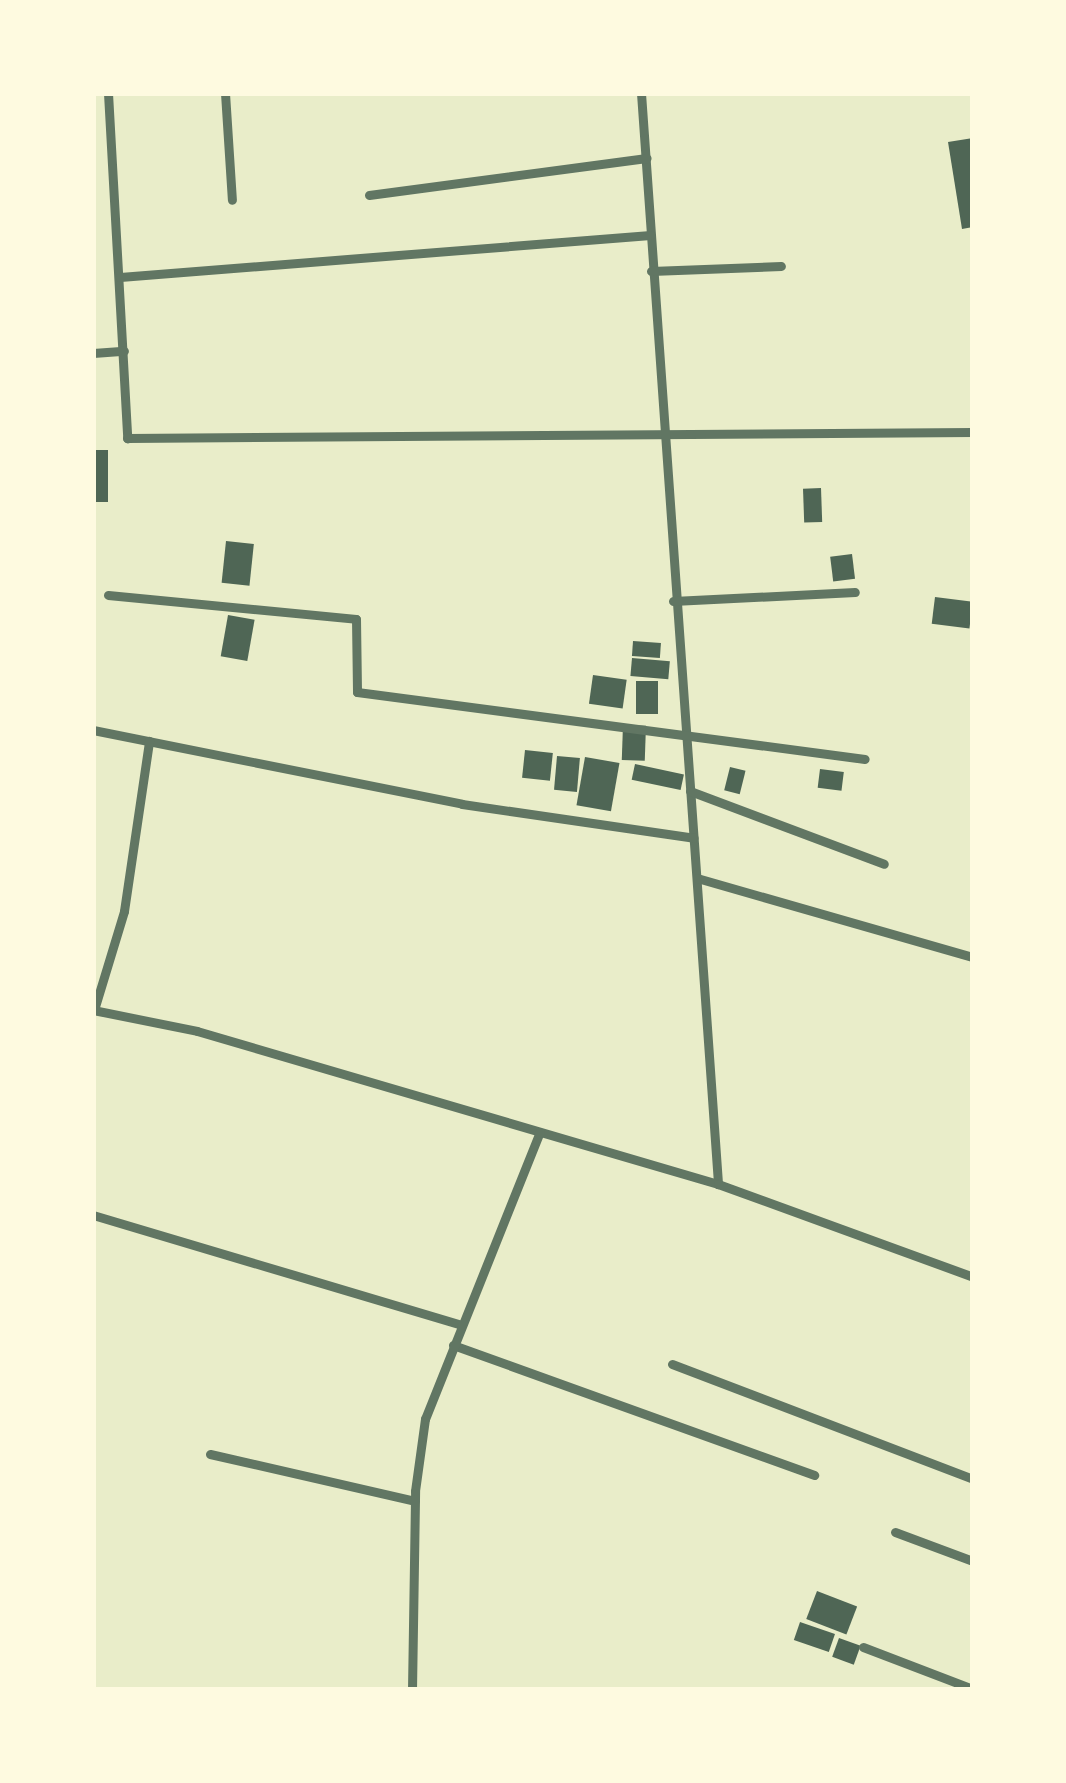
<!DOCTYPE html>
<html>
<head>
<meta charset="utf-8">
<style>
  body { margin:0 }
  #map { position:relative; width:1066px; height:1783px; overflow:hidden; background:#e9edc9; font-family:Georgia,serif }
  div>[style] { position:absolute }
  .building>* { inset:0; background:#4f6655; transform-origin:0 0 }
  .minor>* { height:9px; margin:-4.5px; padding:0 4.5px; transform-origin:4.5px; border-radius:4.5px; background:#617663 }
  span { translate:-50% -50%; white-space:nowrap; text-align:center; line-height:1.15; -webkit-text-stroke:12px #fefae0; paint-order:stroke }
  .frame { position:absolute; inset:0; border:96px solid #fefae0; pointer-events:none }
</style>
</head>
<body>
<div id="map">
  <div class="building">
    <i style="clip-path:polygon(973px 138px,973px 227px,962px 229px,948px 142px)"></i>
    <i style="left:93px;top:450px;width:15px;height:52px"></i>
    <i style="left:821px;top:488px;width:34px;height:18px;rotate:88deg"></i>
    <i style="left:226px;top:541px;width:28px;height:42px;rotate:6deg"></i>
    <i style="left:852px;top:554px;width:25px;height:22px;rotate:83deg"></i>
    <i style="left:935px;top:597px;width:38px;height:27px;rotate:7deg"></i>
    <i style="left:228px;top:615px;width:27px;height:42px;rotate:10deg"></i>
    <i style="left:633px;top:641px;width:28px;height:15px;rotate:4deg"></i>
    <i style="left:632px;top:658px;width:38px;height:18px;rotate:5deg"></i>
    <i style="left:593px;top:675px;width:34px;height:29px;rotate:8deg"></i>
    <i style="left:636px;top:681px;width:22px;height:33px"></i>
    <i style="left:623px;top:725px;width:23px;height:35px;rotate:2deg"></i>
    <i style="left:525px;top:750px;width:28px;height:28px;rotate:6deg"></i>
    <i style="left:557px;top:756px;width:23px;height:34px;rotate:5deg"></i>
    <i style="left:585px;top:757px;width:35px;height:49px;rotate:10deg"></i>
    <i style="left:635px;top:764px;width:50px;height:16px;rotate:12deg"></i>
    <i style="left:730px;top:767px;width:16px;height:24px;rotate:14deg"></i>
    <i style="left:820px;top:769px;width:24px;height:19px;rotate:7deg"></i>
    <i style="left:817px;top:1591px;width:43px;height:30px;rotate:21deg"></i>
    <i style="left:800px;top:1622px;width:37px;height:19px;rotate:19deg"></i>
    <i style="left:839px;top:1638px;width:23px;height:20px;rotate:20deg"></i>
  </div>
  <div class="minor">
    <i style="left:108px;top:93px;width:346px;rotate:86.8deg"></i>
    <i style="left:127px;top:438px;width:846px;rotate:-0.41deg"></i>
    <i style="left:225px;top:93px;width:107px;rotate:86.3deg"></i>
    <i style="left:641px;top:93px;width:1094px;rotate:85.96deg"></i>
    <i style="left:369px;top:195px;width:280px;rotate:-7.6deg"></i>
    <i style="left:651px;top:271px;width:130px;rotate:-2.2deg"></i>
    <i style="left:120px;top:277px;width:532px;rotate:-4.53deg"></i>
    <i style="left:93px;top:353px;width:31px;rotate:-4deg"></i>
    <i style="left:108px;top:595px;width:249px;rotate:5.5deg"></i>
    <i style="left:356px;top:619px;width:73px;rotate:89.2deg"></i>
    <i style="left:357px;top:692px;width:512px;rotate:7.51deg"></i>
    <i style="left:673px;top:601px;width:182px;rotate:-2.8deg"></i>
    <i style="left:93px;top:730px;width:376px;rotate:11.3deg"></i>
    <i style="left:462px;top:804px;width:234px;rotate:8.3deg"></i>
    <i style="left:690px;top:791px;width:207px;rotate:20.6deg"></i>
    <i style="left:697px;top:878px;width:287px;rotate:16deg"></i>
    <i style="left:93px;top:1010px;width:106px;rotate:11.4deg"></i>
    <i style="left:197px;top:1031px;width:543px;rotate:16.37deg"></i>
    <i style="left:718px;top:1184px;width:271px;rotate:20deg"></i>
    <i style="left:94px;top:1010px;width:103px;rotate:-73.1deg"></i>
    <i style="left:124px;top:911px;width:172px;rotate:-81.6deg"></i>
    <i style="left:93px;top:1215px;width:384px;rotate:16.6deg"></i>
    <i style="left:453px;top:1345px;width:384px;rotate:19.8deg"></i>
    <i style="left:672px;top:1364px;width:322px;rotate:20.9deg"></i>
    <i style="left:210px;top:1454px;width:210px;rotate:12.9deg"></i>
    <i style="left:895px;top:1532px;width:83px;rotate:20.4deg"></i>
    <i style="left:863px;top:1647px;width:118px;rotate:20.9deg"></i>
    <i style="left:412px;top:1690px;width:199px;rotate:-89.1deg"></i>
    <i style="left:415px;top:1491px;width:73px;rotate:-82.1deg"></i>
    <i style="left:425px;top:1419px;width:309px;rotate:-68.2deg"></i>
  </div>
  <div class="frame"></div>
</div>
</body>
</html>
